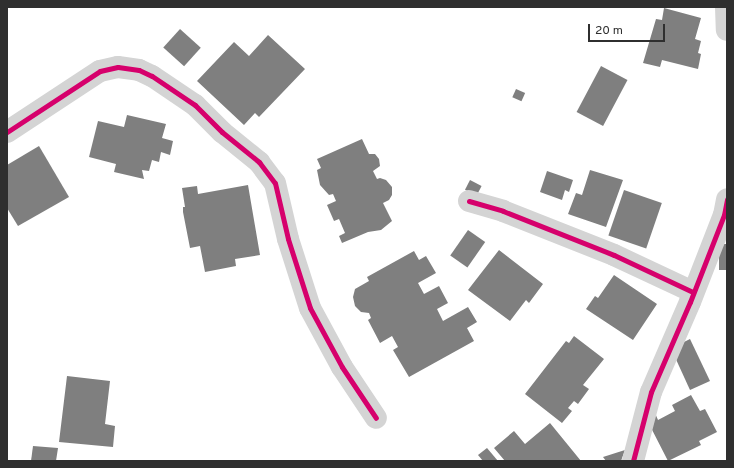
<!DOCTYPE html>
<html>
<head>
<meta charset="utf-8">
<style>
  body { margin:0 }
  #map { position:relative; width:734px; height:468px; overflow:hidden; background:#fff; font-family:Overpass,sans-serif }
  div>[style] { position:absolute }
  .building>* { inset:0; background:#7f7f7f; transform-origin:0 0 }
  .minor>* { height:22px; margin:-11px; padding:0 11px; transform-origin:11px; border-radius:11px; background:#d4d4d4 }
  .cycleway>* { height:5px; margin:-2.5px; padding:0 2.5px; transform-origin:2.5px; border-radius:2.5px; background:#d6006c }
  span { translate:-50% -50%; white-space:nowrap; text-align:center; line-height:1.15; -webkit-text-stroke:4px #fff; paint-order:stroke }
  .frame { position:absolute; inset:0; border:8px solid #2f2f2f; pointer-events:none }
  .scale { position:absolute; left:588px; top:24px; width:77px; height:18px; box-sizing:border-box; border:2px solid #2f2f2f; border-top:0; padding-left:5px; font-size:12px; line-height:14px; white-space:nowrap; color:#2f2f2f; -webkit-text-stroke:3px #fff; paint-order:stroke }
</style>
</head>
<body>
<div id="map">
  <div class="building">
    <i style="clip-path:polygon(664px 8px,701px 18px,695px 39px,701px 41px,698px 53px,701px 54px,698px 69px,662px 60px,660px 67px,643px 63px,656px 19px,662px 20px)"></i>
    <i style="left:180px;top:29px;width:28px;height:25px;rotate:42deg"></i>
    <i style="clip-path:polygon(268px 35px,305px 69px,259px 117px,255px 113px,244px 125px,197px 81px,234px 42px,249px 56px)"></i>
    <i style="left:601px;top:66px;width:30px;height:52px;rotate:28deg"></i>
    <i style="left:516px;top:89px;width:10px;height:9px;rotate:24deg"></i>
    <i style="clip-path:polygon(127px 115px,166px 124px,162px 138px,173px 141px,170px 155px,161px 152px,159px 162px,152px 160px,149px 171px,142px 170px,144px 179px,114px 172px,116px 164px,89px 157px,98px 121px,124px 127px)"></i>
    <i style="clip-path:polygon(362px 139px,369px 154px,375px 154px,379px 159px,380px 166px,373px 171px,377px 179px,380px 178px,386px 180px,392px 187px,392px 195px,389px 200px,383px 203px,392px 221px,381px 230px,368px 232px,342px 243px,339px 236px,345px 233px,339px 219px,334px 221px,327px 205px,336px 201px,333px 194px,329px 195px,320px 185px,317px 170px,321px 168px,317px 159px)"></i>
    <i style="clip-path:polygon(39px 146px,69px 197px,18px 226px,7px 208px,7px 165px)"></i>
    <i style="clip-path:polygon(590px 170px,623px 180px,606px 227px,568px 214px,576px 193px,582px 195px)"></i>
    <i style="clip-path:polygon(547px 171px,573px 180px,569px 192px,565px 190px,562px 200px,540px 192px)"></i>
    <i style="left:470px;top:180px;width:13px;height:11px;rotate:27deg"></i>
    <i style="clip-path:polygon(248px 185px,260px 255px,235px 259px,236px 266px,205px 272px,200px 246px,190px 248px,183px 212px,183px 207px,185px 207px,182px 188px,197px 186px,198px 194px)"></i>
    <i style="left:624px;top:190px;width:40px;height:48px;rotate:19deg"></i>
    <i style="left:468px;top:230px;width:21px;height:31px;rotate:35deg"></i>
    <i style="left:727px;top:244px;width:26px;height:8px;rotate:90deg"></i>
    <i style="clip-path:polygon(499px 250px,543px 284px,529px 303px,526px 300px,510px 321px,468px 290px)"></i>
    <i style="clip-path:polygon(414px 251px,419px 260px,426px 256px,436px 273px,418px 283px,424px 294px,439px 286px,448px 303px,437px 309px,443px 321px,468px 307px,477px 322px,467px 328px,474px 341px,409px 377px,393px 350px,398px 347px,392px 336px,380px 343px,368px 320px,371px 318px,369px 313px,361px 312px,355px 306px,353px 297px,355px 289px,369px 281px,367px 277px)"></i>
    <i style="clip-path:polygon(614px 275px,657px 304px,633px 340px,586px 309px,595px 296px,598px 298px)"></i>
    <i style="clip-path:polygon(574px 336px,604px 359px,583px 385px,589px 389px,578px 404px,574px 401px,568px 408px,572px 411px,562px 423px,525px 394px,566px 341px,569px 343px)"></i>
    <i style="clip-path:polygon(690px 339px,710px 381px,690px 390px,674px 355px,678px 345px)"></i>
    <i style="clip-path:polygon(67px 376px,110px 381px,105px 424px,115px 426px,113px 447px,59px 442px)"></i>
    <i style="clip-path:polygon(691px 395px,700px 411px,705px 409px,717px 432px,699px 441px,701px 445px,668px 461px,646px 418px,655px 413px,658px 420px,675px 411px,672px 405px)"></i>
    <i style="clip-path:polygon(550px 423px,581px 461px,505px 461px,494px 448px,514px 431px,525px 444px)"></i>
    <i style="clip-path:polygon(33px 446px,58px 448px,56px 461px,31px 461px)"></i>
    <i style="clip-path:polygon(487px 448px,498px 461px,483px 461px,478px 455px)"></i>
    <i style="clip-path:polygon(625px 450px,621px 461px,606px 461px,603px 457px)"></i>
  </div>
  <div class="minor">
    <i style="left:726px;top:7px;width:23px;rotate:88deg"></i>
    <i style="left:7px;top:132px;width:111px;rotate:-33.3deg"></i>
    <i style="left:100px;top:71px;width:18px;rotate:-13deg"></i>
    <i style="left:118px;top:67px;width:21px;rotate:8deg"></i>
    <i style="left:139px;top:70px;width:14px;rotate:25deg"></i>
    <i style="left:152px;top:76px;width:52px;rotate:34deg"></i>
    <i style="left:195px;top:105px;width:38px;rotate:45deg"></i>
    <i style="left:222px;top:132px;width:48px;rotate:39deg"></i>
    <i style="left:259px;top:162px;width:26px;rotate:53deg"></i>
    <i style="left:275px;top:183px;width:57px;rotate:76.9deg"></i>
    <i style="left:288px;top:239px;width:72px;rotate:72.3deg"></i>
    <i style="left:310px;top:308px;width:67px;rotate:61.5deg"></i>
    <i style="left:342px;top:367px;width:61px;rotate:56.3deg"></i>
    <i style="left:469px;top:201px;width:35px;rotate:16deg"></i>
    <i style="left:503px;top:211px;width:119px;rotate:21.6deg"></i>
    <i style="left:614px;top:255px;width:87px;rotate:25.1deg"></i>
    <i style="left:633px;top:461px;width:71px;rotate:-75.4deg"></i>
    <i style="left:651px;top:392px;width:98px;rotate:-66.6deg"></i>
    <i style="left:690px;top:302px;width:93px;rotate:-68.7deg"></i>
    <i style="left:724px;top:215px;width:16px;rotate:-79deg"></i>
  </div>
  <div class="cycleway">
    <i style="left:7px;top:132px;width:111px;rotate:-33.3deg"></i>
    <i style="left:100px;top:71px;width:18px;rotate:-13deg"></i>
    <i style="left:118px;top:67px;width:21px;rotate:8deg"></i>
    <i style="left:139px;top:70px;width:14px;rotate:25deg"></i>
    <i style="left:152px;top:76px;width:52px;rotate:34deg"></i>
    <i style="left:195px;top:105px;width:38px;rotate:45deg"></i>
    <i style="left:222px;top:132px;width:48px;rotate:39deg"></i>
    <i style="left:259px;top:162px;width:26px;rotate:53deg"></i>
    <i style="left:275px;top:183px;width:57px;rotate:76.9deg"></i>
    <i style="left:288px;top:239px;width:72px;rotate:72.3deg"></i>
    <i style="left:310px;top:308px;width:67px;rotate:61.5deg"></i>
    <i style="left:342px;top:367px;width:61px;rotate:56.3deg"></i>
    <i style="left:469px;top:201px;width:35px;rotate:16deg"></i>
    <i style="left:503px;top:211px;width:119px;rotate:21.6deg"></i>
    <i style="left:614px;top:255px;width:87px;rotate:25.1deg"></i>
    <i style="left:633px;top:461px;width:71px;rotate:-75.4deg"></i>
    <i style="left:651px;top:392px;width:98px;rotate:-66.6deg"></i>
    <i style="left:690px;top:302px;width:93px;rotate:-68.7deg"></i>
    <i style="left:724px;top:215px;width:16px;rotate:-79deg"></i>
  </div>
  <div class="frame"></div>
  <div class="scale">20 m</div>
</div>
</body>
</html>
